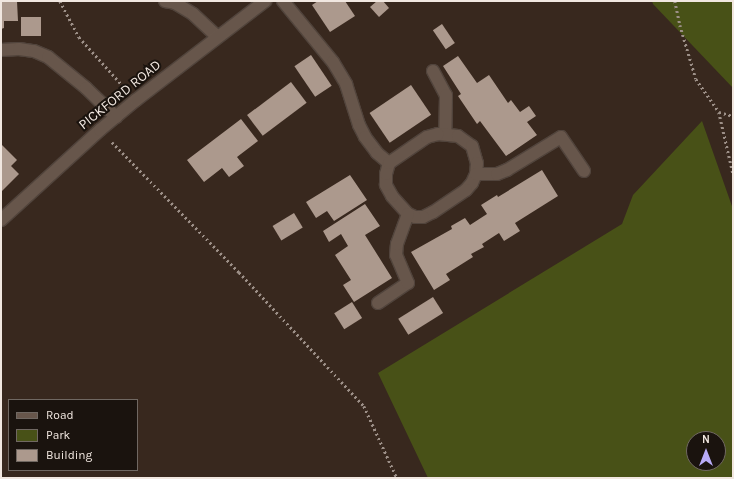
<!DOCTYPE html>
<html>
<head>
<meta charset="utf-8">
<style>
  body { margin:0 }
  #map { position:relative; width:734px; height:479px; overflow:hidden; background:#38281e; font-family:Karla,sans-serif }
  div>[style] { position:absolute }
  .green>* { inset:0; background:#485117 }
  .building>* { inset:0; background:#ac998d; transform-origin:0 0 }
  .path>* { height:2.5px; margin-top:-1.25px; transform-origin:0; background:repeating-linear-gradient(90deg,#9d9088 0 2px,transparent 0 5px) }
  .roads { filter:drop-shadow(1px 0 #51443c) drop-shadow(-1px 0 #51443c) drop-shadow(0 1px #51443c) drop-shadow(0 -1px #51443c) }
  .minor>* { height:12px; margin:-6px; padding:0 6px; transform-origin:6px; border-radius:6px; background:#67564b }
  span { translate:-50% -50%; white-space:nowrap; text-align:center; line-height:1.15; -webkit-text-stroke:4px #1a130e; paint-order:stroke }
  .street-label { font-size:14px; color:#f1e7e0 }
  .frame { position:absolute; inset:0; border:2px solid #f1e7e0; pointer-events:none }
  .legend { position:absolute; left:8px; top:399px; width:130px; height:72px; box-sizing:border-box; background:#1a130e; border:1px solid #706862; margin:0; padding:5px 7px; list-style:none; font-size:12px; color:#f1e7e0 }
  .legend li { display:flex; align-items:center; gap:8px; height:20px }
  .legend b { width:20px; border:1px solid #706862 }
  .north { position:absolute; left:686px; top:431px; width:40px; height:40px; box-sizing:border-box; background:#1a130e; border:1px solid #706862; border-radius:50%; rotate:0deg; font-size:11px; font-weight:700; line-height:16px; text-align:center; color:#f1e7e0 }
  .north::after { content:''; display:block; margin:auto; width:14px; height:18px; background:#b8abf7; clip-path:polygon(50% 0,100% 100%,50% 72%,0 100%) }
</style>
</head>
<body>
<div id="map">
  <div class="green">
    <i style="clip-path:polygon(652px 1px,733px 1px,733px 88px,653px 4px)"></i>
    <i style="clip-path:polygon(evenodd,702px 121px,733px 209px,733px 478px,428px 478px,378px 373px,622px 224px,633px 195px,702px 121px,694px 439px,718px 439px,718px 463px,694px 463px,694px 439px)"></i>
  </div>
  <div class="building">
    <i style="clip-path:polygon(1px 1px,17px 1px,18px 21px,4px 21px,4px 28px,1px 29px)"></i>
    <i style="clip-path:polygon(318px 1px,345px 1px,355px 16px,330px 32px,312px 5px)"></i>
    <i style="clip-path:polygon(377px 1px,383px 1px,389px 8px,379px 17px,370px 7px)"></i>
    <i style="left:21px;top:17px;width:20px;height:19px"></i>
    <i style="left:442px;top:24px;width:23px;height:11px;rotate:56deg"></i>
    <i style="left:311px;top:55px;width:37px;height:20px;rotate:56deg"></i>
    <i style="clip-path:polygon(458px 56px,477px 83px,489px 75px,508px 103px,511px 100px,520px 112px,529px 106px,536px 116px,527px 122px,537px 135px,506px 156px,480px 121px,477px 124px,458px 96px,461px 94px,443px 66px)"></i>
    <i style="left:291px;top:82px;width:26px;height:55px;rotate:53deg"></i>
    <i style="left:411px;top:85px;width:36px;height:50px;rotate:56deg"></i>
    <i style="clip-path:polygon(241px 119px,258px 141px,237px 157px,244px 166px,229px 177px,222px 168px,204px 182px,187px 160px)"></i>
    <i style="clip-path:polygon(1px 144px,17px 160px,11px 166px,19px 174px,1px 192px)"></i>
    <i style="clip-path:polygon(542px 170px,558px 196px,515px 223px,520px 231px,504px 241px,499px 233px,482px 244px,484px 247px,471px 254px,473px 257px,446px 274px,450px 280px,434px 290px,411px 252px,452px 229px,451px 226px,465px 218px,470px 225px,487px 214px,481px 205px,497px 195px,498px 197px)"></i>
    <i style="clip-path:polygon(350px 175px,367px 200px,334px 221px,327px 211px,316px 218px,306px 202px)"></i>
    <i style="clip-path:polygon(365px 204px,380px 226px,365px 235px,392px 278px,354px 302px,343px 285px,351px 280px,335px 255px,348px 246px,341px 234px,329px 242px,323px 231px)"></i>
    <i style="left:294px;top:213px;width:17px;height:25px;rotate:59deg"></i>
    <i style="left:433px;top:297px;width:19px;height:41px;rotate:58deg"></i>
    <i style="left:352px;top:302px;width:19px;height:21px;rotate:58deg"></i>
  </div>
  <div class="path">
    <i style="left:60px;top:1px;width:41px;rotate:62.2deg"></i>
    <i style="left:79px;top:37px;width:67px;rotate:48deg"></i>
    <i style="left:675px;top:1px;width:25px;rotate:78deg"></i>
    <i style="left:680px;top:25px;width:56px;rotate:73.5deg"></i>
    <i style="left:696px;top:79px;width:40px;rotate:55.1deg"></i>
    <i style="left:719px;top:112px;width:63px;rotate:77.1deg"></i>
    <i style="left:719px;top:112px;width:15px;rotate:16deg"></i>
    <i style="left:112px;top:142px;width:182px;rotate:45.7deg"></i>
    <i style="left:239px;top:272px;width:183px;rotate:47deg"></i>
    <i style="left:364px;top:406px;width:79px;rotate:65.4deg"></i>
  </div>
  <div class="roads">
    <div class="minor">
      <i style="left:165px;top:1px;width:10px;rotate:11deg"></i>
      <i style="left:175px;top:3px;width:21px;rotate:31deg"></i>
      <i style="left:193px;top:14px;width:33px;rotate:43deg"></i>
      <i style="left:283px;top:1px;width:79px;rotate:50.7deg"></i>
      <i style="left:333px;top:62px;width:26px;rotate:59deg"></i>
      <i style="left:346px;top:84px;width:43px;rotate:72.4deg"></i>
      <i style="left:359px;top:125px;width:13px;rotate:63deg"></i>
      <i style="left:365px;top:137px;width:20px;rotate:53deg"></i>
      <i style="left:377px;top:153px;width:16px;rotate:40deg"></i>
      <i style="left:1px;top:50px;width:18px;rotate:-3deg"></i>
      <i style="left:19px;top:49px;width:15px;rotate:8deg"></i>
      <i style="left:34px;top:51px;width:15px;rotate:23deg"></i>
      <i style="left:48px;top:57px;width:49px;rotate:39.2deg"></i>
      <i style="left:86px;top:88px;width:42px;rotate:44deg"></i>
      <i style="left:433px;top:71px;width:27px;rotate:62deg"></i>
      <i style="left:446px;top:95px;width:39px;rotate:91deg"></i>
      <i style="left:438px;top:134px;width:20px;rotate:6deg"></i>
      <i style="left:458px;top:136px;width:17px;rotate:36deg"></i>
      <i style="left:472px;top:146px;width:18px;rotate:74deg"></i>
      <i style="left:477px;top:163px;width:11px;rotate:95deg"></i>
      <i style="left:476px;top:174px;width:10px;rotate:114deg"></i>
      <i style="left:472px;top:183px;width:9px;rotate:131deg"></i>
      <i style="left:466px;top:190px;width:40px;rotate:146deg"></i>
      <i style="left:433px;top:212px;width:11px;rotate:153deg"></i>
      <i style="left:423px;top:217px;width:8px;rotate:180deg"></i>
      <i style="left:415px;top:217px;width:8px;rotate:-157deg"></i>
      <i style="left:408px;top:214px;width:24px;rotate:-132deg"></i>
      <i style="left:392px;top:196px;width:13px;rotate:-119deg"></i>
      <i style="left:386px;top:185px;width:11px;rotate:-90deg"></i>
      <i style="left:386px;top:174px;width:11px;rotate:-75deg"></i>
      <i style="left:389px;top:163px;width:46px;rotate:-34.4deg"></i>
      <i style="left:427px;top:137px;width:11px;rotate:-15deg"></i>
      <i style="left:476px;top:174px;width:21px"></i>
      <i style="left:497px;top:174px;width:11px;rotate:-22deg"></i>
      <i style="left:507px;top:170px;width:63px;rotate:-31.4deg"></i>
      <i style="left:561px;top:137px;width:41px;rotate:55.9deg"></i>
      <i style="left:1px;top:220px;width:134px;rotate:-42.3deg"></i>
      <i style="left:100px;top:130px;width:47px;rotate:-39.8deg"></i>
      <i style="left:136px;top:100px;width:163px;rotate:-37.5deg"></i>
      <i style="left:378px;top:303px;width:36px;rotate:-34deg"></i>
      <i style="left:408px;top:283px;width:30px;rotate:-113deg"></i>
      <i style="left:396px;top:255px;width:11px;rotate:-85deg"></i>
      <i style="left:397px;top:244px;width:32px;rotate:-70deg"></i>
    </div>
  </div>
  <div class="street-label">
    <span style="left:120px;top:95px;rotate:-39deg">PICKFORD ROAD</span>
  </div>
  <div class="frame"></div>
  <ul class="legend">
  <li><b style="height:5px;background:#67564b"></b>Road</li>
  <li><b style="height:11px;background:#485117"></b>Park</li>
  <li><b style="height:11px;background:#ac998d"></b>Building</li>
  </ul>
  <div class="north">N</div>
</div>
</body>
</html>
